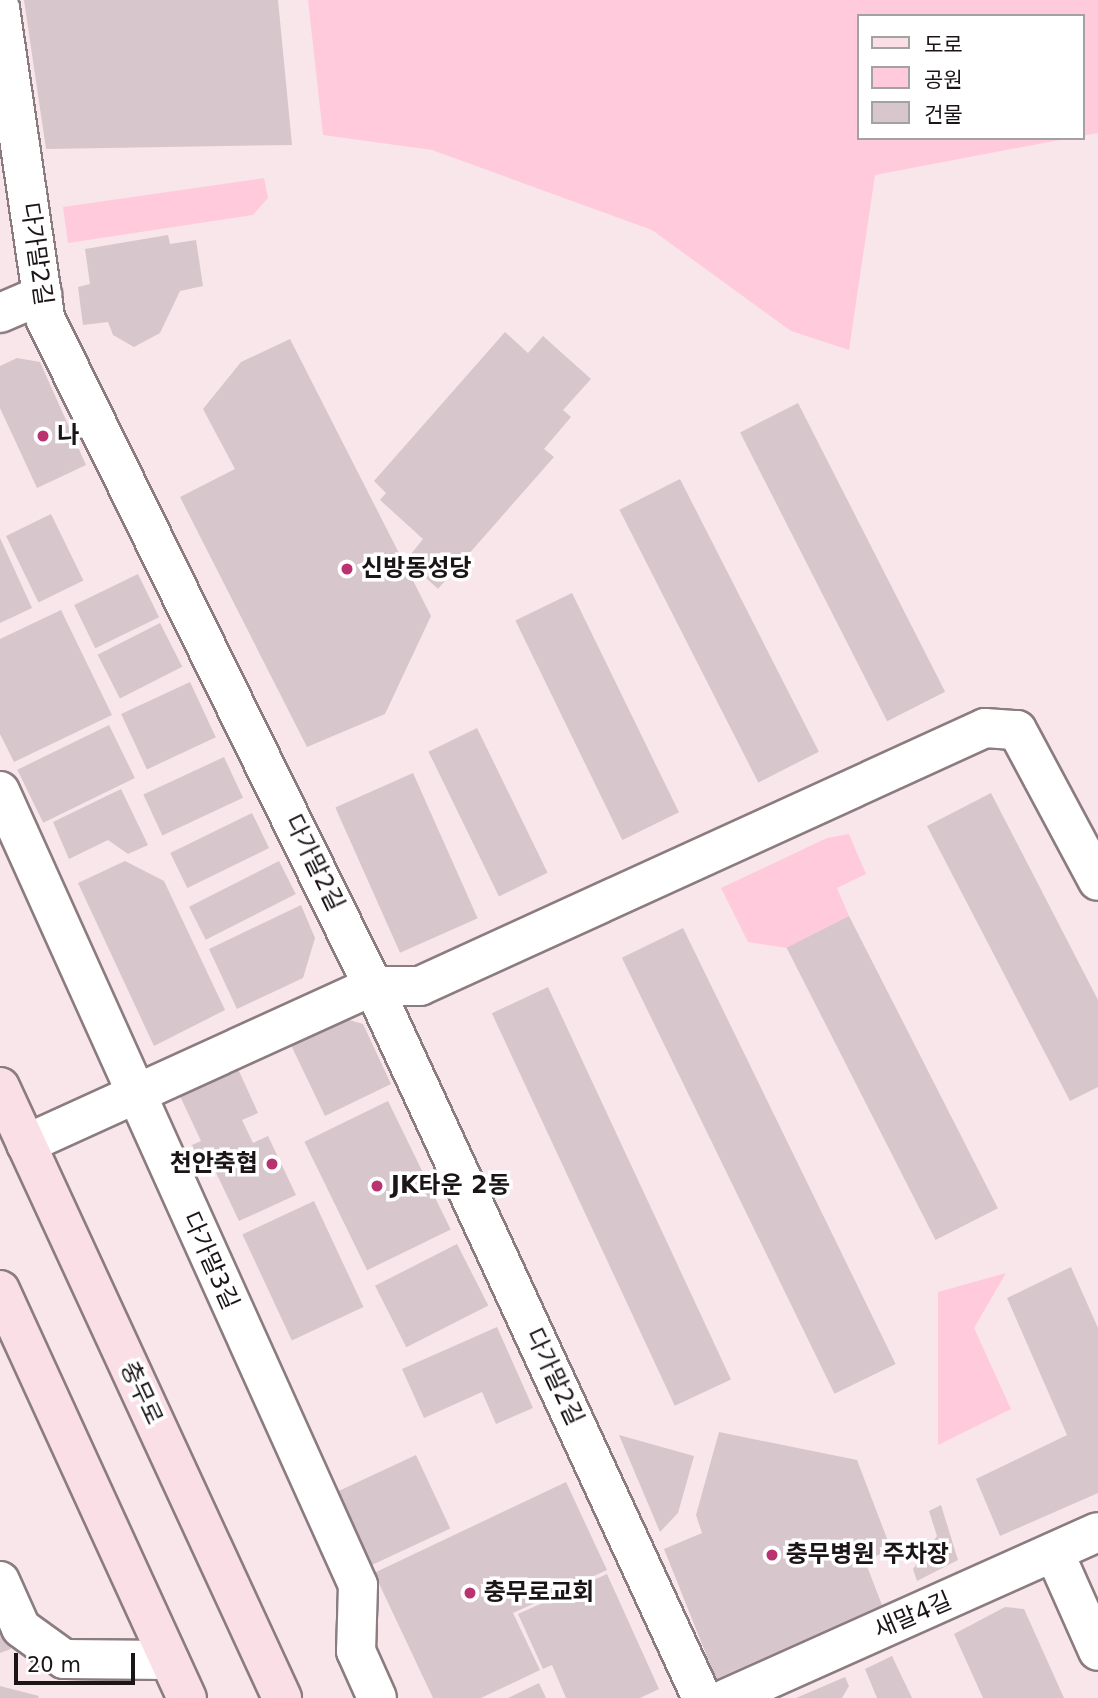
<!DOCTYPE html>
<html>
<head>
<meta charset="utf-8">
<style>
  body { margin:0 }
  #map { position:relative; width:1098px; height:1698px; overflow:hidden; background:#f8e6eb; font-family:"DejaVu Sans","Noto Sans KR",sans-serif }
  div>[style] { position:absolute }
  .green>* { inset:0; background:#ffcbdc }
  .building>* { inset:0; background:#d7c6cb; transform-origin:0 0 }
  .roads { filter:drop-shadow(2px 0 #8b7c80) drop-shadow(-2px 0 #8b7c80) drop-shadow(0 2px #8b7c80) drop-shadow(0 -2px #8b7c80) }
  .minor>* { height:38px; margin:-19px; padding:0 19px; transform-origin:19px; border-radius:19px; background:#fff }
  .major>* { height:38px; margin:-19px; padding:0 19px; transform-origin:19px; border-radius:19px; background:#fadfe7 }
  .dots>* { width:19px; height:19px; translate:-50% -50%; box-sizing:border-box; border:4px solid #fff; border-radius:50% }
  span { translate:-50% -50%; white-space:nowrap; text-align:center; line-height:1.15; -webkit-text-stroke:7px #fff; paint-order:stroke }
  .street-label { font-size:24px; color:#1b1517 }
  .poi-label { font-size:24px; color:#1b1517; font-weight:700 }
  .left { translate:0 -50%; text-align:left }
  .right { translate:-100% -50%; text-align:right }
  .legend { position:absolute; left:857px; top:14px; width:228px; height:126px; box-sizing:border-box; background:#fff; border:2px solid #a4a1a2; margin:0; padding:9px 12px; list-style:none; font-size:21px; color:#1b1517 }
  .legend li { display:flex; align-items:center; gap:14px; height:35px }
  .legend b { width:35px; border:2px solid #a4a1a2 }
  .scale { position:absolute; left:14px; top:1653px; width:121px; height:32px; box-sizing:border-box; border:4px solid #1b1517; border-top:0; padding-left:9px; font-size:21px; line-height:24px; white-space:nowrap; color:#1b1517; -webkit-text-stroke:5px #fff; paint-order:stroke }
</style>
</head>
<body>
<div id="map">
  <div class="green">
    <i style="clip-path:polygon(308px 0,1098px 0,1098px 133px,1082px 136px,1082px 16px,858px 16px,858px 138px,1070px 138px,875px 175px,849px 350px,791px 331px,652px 230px,432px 150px,323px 135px)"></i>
    <i style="clip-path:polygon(264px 178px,268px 198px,253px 215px,68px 243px,63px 207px)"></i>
    <i style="clip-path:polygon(849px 834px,866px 874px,837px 888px,849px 916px,787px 948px,748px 942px,721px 888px,827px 838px)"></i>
    <i style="clip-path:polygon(1006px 1273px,974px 1328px,1011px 1409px,938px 1445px,938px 1292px)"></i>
  </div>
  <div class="building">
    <i style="clip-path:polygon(24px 0,278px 0,292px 145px,46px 149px)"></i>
    <i style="clip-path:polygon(168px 235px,170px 244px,196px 240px,203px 286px,180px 291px,160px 333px,134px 347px,113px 335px,108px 322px,83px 325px,78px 287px,90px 284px,85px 249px)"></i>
    <i style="clip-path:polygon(505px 332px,528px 353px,543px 336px,591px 379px,563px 410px,571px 417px,544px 449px,554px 457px,438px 589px,414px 567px,420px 562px,411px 554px,423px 539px,380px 500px,386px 493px,374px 481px)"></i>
    <i style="clip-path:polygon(290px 339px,431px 616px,385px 714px,307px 747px,180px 497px,235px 469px,203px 409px,241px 362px)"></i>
    <i style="clip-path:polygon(17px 358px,40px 362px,86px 465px,37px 488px,0 408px,0 366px)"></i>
    <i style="left:798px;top:403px;width:324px;height:65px;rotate:63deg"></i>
    <i style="left:680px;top:479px;width:306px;height:68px;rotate:63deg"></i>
    <i style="left:51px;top:514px;width:74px;height:50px;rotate:64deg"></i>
    <i style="clip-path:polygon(0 538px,32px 608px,0 623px)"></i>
    <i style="left:138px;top:574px;width:48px;height:71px;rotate:64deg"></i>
    <i style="left:572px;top:593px;width:244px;height:63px;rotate:64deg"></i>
    <i style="clip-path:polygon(61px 610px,112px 715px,14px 762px,0 734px,0 639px)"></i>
    <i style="left:160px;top:623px;width:49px;height:70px;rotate:63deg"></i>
    <i style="left:190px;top:682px;width:61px;height:76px;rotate:65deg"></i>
    <i style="left:109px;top:725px;width:59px;height:102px;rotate:64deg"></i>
    <i style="left:477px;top:728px;width:161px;height:54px;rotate:64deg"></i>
    <i style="left:224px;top:757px;width:45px;height:89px;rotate:65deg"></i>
    <i style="left:413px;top:773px;width:159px;height:85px;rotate:66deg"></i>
    <i style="clip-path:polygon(121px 789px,148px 845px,128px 854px,108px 840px,69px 859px,53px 822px)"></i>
    <i style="clip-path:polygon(991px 793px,1098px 1000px,1098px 1087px,1070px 1101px,927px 826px)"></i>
    <i style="left:252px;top:813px;width:39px;height:91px;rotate:64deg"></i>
    <i style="clip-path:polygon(125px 861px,164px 881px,225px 1010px,154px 1046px,78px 883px)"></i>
    <i style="left:279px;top:861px;width:37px;height:101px;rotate:63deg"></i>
    <i style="clip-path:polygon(301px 905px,315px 938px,303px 978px,237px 1009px,209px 949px)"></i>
    <i style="left:849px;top:916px;width:328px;height:70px;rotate:63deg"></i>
    <i style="left:683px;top:928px;width:485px;height:68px;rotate:64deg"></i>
    <i style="left:548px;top:987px;width:433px;height:62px;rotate:65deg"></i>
    <i style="clip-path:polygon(342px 1018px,363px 1024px,391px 1084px,325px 1116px,290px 1043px)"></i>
    <i style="clip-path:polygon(238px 1069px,258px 1113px,242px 1120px,253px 1143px,268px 1136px,296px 1195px,239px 1221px,212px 1164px,203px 1168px,192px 1145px,201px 1141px,180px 1096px)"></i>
    <i style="left:388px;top:1101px;width:143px;height:93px;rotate:64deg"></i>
    <i style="left:314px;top:1201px;width:117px;height:79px;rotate:65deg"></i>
    <i style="left:457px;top:1244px;width:69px;height:92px;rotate:63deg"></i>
    <i style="clip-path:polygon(1071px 1267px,1098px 1328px,1098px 1493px,1000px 1536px,976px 1479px,1067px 1435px,1007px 1298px)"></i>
    <i style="clip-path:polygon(497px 1327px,533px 1408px,496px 1424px,482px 1392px,424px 1418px,402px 1369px)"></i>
    <i style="clip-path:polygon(719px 1432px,857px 1460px,891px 1549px,865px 1561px,882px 1605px,716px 1679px,664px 1549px,702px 1533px,696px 1515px)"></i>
    <i style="clip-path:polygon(619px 1435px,694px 1456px,678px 1513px,660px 1532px)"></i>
    <i style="left:416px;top:1455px;width:81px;height:90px;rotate:65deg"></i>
    <i style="clip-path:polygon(566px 1482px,607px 1570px,513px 1613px,540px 1670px,481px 1698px,433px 1698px,374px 1573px)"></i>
    <i style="clip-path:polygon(941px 1505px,958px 1560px,917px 1581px,913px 1569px,937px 1536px,929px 1511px)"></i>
    <i style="clip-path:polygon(607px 1574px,659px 1689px,640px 1698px,566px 1698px,552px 1665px,543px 1669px,518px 1614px)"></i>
    <i style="clip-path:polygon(1005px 1607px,1024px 1609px,1064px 1698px,983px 1698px,954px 1634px)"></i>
    <i style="clip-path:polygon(0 1625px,11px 1649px,0 1653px)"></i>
    <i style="clip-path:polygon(892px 1656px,912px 1698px,877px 1698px,865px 1669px)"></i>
    <i style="clip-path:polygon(845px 1677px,849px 1686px,842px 1698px,796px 1698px)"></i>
    <i style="clip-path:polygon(539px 1683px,546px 1698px,508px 1698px)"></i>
    <i style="clip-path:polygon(0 1686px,39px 1696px,38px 1698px,0 1698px)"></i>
  </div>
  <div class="roads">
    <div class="minor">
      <i style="left:0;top:8px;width:313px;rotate:81.7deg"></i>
      <i style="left:45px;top:318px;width:744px;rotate:63.85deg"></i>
      <i style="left:373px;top:986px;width:784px;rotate:65.2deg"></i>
      <i style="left:0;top:313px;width:46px;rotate:-23.2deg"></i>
      <i style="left:0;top:791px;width:871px;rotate:65.73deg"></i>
      <i style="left:358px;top:1585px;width:66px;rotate:91.7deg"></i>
      <i style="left:356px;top:1651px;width:51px;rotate:65.9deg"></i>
      <i style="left:26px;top:1144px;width:381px;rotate:-24.5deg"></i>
      <i style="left:373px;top:986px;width:47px"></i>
      <i style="left:420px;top:986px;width:621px;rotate:-24.54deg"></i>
      <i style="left:985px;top:728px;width:32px;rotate:4deg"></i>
      <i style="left:1017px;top:730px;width:171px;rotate:61.8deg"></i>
      <i style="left:1054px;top:1552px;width:108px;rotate:66deg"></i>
      <i style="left:0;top:1581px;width:51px;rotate:65.9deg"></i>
      <i style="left:21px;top:1628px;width:53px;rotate:35.8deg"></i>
      <i style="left:64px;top:1659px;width:105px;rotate:0.5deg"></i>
      <i style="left:727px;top:1698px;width:406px;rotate:-24.1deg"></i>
    </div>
    <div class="major">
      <i style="left:0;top:1087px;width:673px;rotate:65.22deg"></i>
      <i style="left:0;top:1290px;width:449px;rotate:65.4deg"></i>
    </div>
  </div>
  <div class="dots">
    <i style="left:43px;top:436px;background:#ba3270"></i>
    <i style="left:347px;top:569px;background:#ba3270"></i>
    <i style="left:272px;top:1164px;background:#ba3270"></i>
    <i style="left:377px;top:1186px;background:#ba3270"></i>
    <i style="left:772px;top:1555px;background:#ba3270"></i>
    <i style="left:470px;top:1593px;background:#ba3270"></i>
  </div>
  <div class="street-label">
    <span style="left:36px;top:254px;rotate:82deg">다가말2길</span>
    <span style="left:314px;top:863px;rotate:64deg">다가말2길</span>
    <span style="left:210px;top:1261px;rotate:66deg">다가말3길</span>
    <span style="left:554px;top:1377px;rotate:65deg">다가말2길</span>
    <span style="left:141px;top:1393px;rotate:65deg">충무로</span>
    <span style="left:913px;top:1616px;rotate:-23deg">새말4길</span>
  </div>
  <div class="poi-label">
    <span class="left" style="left:57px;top:436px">나</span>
    <span class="left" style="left:361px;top:569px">신방동성당</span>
    <span class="right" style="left:258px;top:1164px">천안축협</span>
    <span class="left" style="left:391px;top:1186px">JK타운 2동</span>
    <span class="left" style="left:786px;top:1555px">충무병원 주차장</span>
    <span class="left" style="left:484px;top:1593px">충무로교회</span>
  </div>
  <ul class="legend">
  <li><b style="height:9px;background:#fadfe7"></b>도로</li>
  <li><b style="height:19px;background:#ffcbdc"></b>공원</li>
  <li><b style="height:19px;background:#d7c6cb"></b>건물</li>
  </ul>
  <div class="scale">20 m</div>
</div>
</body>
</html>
